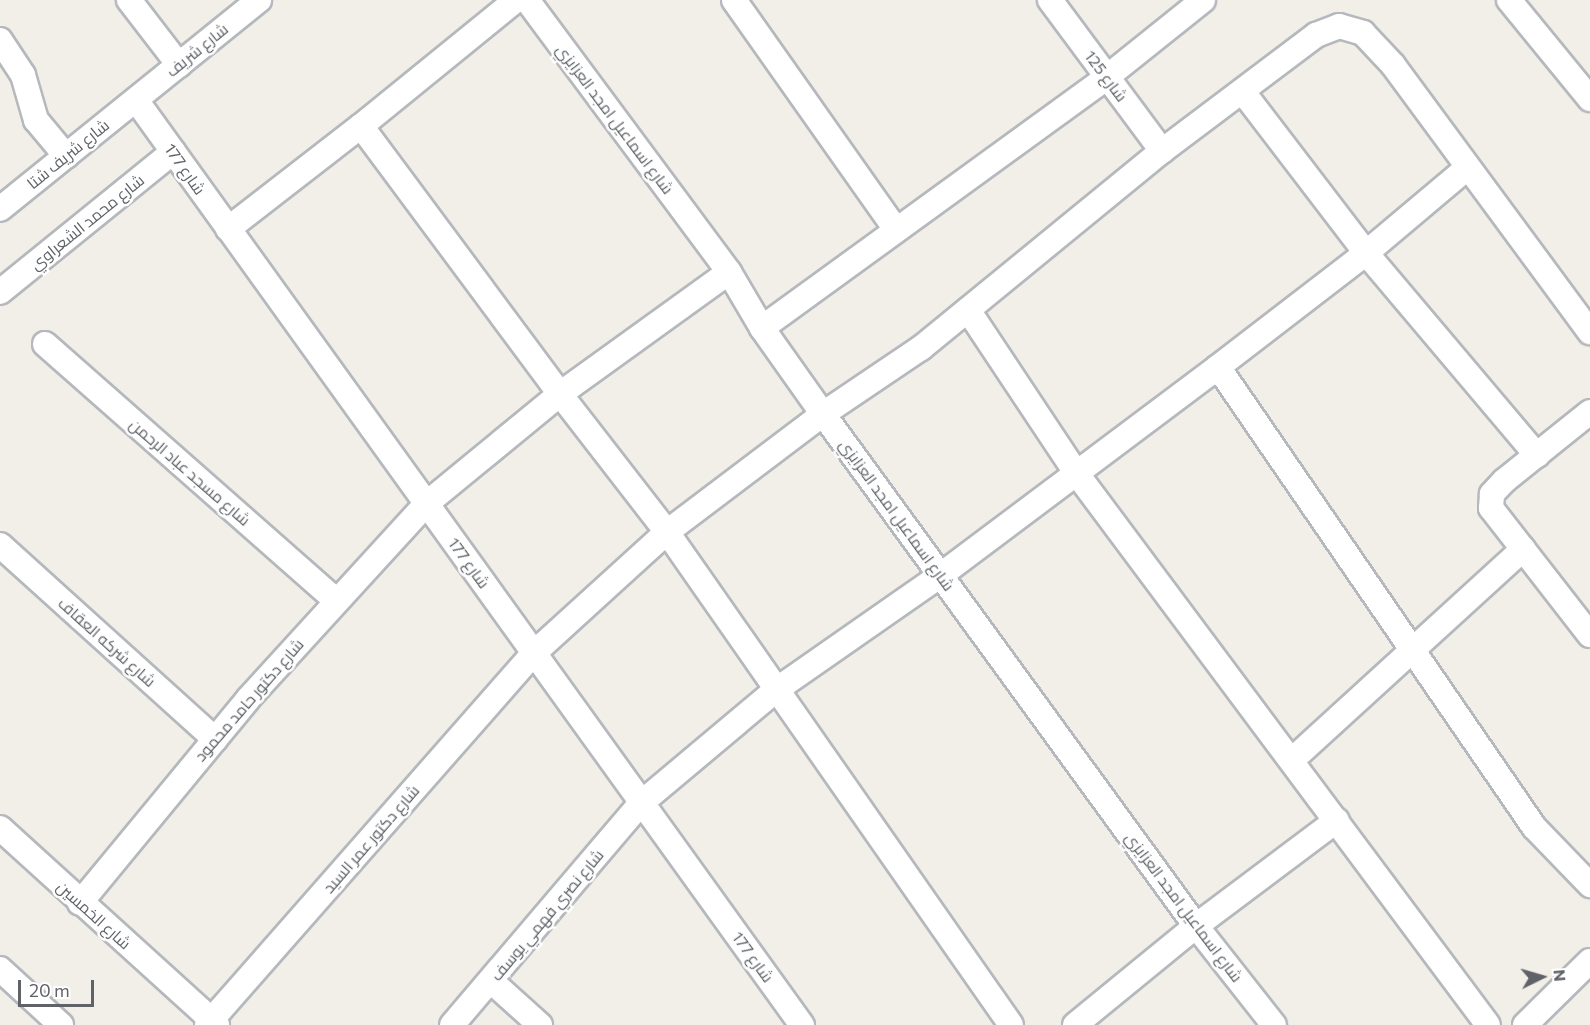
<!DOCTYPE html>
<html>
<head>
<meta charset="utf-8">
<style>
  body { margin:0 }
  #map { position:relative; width:1590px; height:1025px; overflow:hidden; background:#f1efe8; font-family:Commissioner,Cairo,sans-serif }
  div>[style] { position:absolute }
  .roads { filter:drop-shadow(2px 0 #b5b8bc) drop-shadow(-2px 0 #b5b8bc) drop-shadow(0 2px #b5b8bc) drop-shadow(0 -2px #b5b8bc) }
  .minor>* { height:24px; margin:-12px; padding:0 12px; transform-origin:12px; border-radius:12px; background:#fff }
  span { translate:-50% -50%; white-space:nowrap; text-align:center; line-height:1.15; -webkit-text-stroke:5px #fff; paint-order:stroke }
  .street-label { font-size:16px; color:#5f6368 }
  .north { position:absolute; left:1512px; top:947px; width:60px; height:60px; -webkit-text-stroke:4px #fff; paint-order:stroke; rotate:85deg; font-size:16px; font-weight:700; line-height:24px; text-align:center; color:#5f6368 }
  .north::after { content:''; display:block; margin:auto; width:21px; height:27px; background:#5f6368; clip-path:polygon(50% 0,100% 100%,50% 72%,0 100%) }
  .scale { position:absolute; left:18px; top:980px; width:76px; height:27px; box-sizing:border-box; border:3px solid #5f6368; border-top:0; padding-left:8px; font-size:18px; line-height:21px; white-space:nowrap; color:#5f6368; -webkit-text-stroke:4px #fff; paint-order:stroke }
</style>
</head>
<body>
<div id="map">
  <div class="roads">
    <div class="minor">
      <i style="left:129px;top:0;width:82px;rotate:52.4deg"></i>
      <i style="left:527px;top:0;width:339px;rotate:53.4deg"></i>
      <i style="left:729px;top:272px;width:65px;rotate:59.5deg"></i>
      <i style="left:762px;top:328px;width:105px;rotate:54.7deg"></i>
      <i style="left:823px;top:414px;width:633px;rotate:53.93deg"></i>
      <i style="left:1196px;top:926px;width:126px;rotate:51.8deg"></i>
      <i style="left:734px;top:0;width:281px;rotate:54.8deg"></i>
      <i style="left:1050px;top:0;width:188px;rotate:53.4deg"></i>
      <i style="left:1509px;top:0;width:128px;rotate:50.7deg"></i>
      <i style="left:0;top:40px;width:42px;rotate:56.7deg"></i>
      <i style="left:23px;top:75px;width:47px;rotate:73.9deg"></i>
      <i style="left:36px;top:120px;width:47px;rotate:50.2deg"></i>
      <i style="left:1243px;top:92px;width:203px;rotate:52.6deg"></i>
      <i style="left:1366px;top:253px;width:265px;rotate:49.8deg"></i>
      <i style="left:136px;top:100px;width:1140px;rotate:54.25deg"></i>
      <i style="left:361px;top:126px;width:334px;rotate:53.4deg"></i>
      <i style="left:560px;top:394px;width:175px;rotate:52.2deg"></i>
      <i style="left:667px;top:532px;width:601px;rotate:55.09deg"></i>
      <i style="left:0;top:209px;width:333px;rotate:-38.9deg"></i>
      <i style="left:228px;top:229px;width:168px;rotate:-37.8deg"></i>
      <i style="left:361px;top:126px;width:200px;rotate:-39.1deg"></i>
      <i style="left:0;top:292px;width:223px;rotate:-39deg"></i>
      <i style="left:968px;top:310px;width:197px;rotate:56.4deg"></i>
      <i style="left:1077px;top:474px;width:687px;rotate:53.28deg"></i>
      <i style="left:762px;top:328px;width:427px;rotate:-36deg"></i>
      <i style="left:1107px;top:77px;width:123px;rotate:-38.7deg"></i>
      <i style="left:45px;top:344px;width:388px;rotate:41.4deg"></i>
      <i style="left:1218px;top:367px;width:187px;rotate:-37.6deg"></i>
      <i style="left:1366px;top:253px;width:133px;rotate:-40.1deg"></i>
      <i style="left:1590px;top:412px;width:110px;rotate:141.3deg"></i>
      <i style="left:1504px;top:481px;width:18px;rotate:133deg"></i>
      <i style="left:1492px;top:494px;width:14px;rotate:94deg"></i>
      <i style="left:1491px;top:508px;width:161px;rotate:52.1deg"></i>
      <i style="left:0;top:545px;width:290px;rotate:42.1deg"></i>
      <i style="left:1292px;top:760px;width:313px;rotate:-42.4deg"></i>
      <i style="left:0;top:828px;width:293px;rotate:42.2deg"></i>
      <i style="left:80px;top:903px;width:264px;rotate:-50.5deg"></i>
      <i style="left:248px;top:699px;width:264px;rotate:-47.6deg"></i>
      <i style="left:426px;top:504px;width:173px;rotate:-39.4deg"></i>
      <i style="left:560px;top:394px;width:208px;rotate:-35.8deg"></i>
      <i style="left:0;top:969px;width:83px;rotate:42.6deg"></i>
      <i style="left:491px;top:981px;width:66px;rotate:41.9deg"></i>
      <i style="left:207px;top:1025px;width:495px;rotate:-48.7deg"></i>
      <i style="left:534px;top:653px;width:180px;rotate:-42.3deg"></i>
      <i style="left:667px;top:532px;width:196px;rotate:-37.1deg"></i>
      <i style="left:823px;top:414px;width:118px;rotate:-34deg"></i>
      <i style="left:921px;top:348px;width:311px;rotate:-39.3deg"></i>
      <i style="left:1162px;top:151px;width:193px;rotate:-37deg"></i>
      <i style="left:1316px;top:35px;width:25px;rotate:-21deg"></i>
      <i style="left:1339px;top:26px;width:25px;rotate:16deg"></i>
      <i style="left:1363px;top:33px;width:44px;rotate:46.8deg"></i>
      <i style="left:1393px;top:65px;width:332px;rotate:53.6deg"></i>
      <i style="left:452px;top:1025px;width:290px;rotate:-49.6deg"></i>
      <i style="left:640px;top:804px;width:177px;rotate:-40deg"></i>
      <i style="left:776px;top:690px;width:201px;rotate:-34.9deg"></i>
      <i style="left:941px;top:575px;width:346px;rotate:-36.9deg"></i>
      <i style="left:1218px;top:367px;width:558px;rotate:55.51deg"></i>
      <i style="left:1534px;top:827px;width:81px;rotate:46deg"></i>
      <i style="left:1075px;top:1025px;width:156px;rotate:-39.3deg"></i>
      <i style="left:1196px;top:926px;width:176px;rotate:-36.9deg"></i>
      <i style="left:1525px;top:1025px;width:91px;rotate:-44.6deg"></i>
    </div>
  </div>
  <div class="street-label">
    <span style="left:197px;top:50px;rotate:-39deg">شارع شريف</span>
    <span style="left:1106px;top:76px;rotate:53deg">شارع 125</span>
    <span style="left:615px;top:119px;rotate:53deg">شارع اسماعيل امجد العزايزي</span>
    <span style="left:68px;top:154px;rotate:-39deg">شارع شريف شتا</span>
    <span style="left:185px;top:169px;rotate:55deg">شارع 177</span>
    <span style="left:87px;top:222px;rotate:-39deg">شارع محمد الشعراوي</span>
    <span style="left:190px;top:472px;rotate:41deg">شارع مسجد عباد الرحمن</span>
    <span style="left:897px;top:515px;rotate:54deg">شارع اسماعيل امجد العزايزي</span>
    <span style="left:469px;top:563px;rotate:54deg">شارع 177</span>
    <span style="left:107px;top:642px;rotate:42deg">شارع شركه العقاف</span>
    <span style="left:249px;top:700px;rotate:-49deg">شارع دكتور حامد محمود</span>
    <span style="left:371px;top:839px;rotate:-49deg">شارع دكتور عمر السيد</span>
    <span style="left:1184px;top:907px;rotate:53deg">شارع اسماعيل امجد العزايزي</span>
    <span style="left:94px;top:915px;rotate:42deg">شارع الخمسين</span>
    <span style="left:547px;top:915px;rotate:-50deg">شارع نصري فهمي يوسف</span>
    <span style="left:753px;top:957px;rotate:54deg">شارع 177</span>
  </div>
  <div class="north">N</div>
  <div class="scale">20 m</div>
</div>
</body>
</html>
